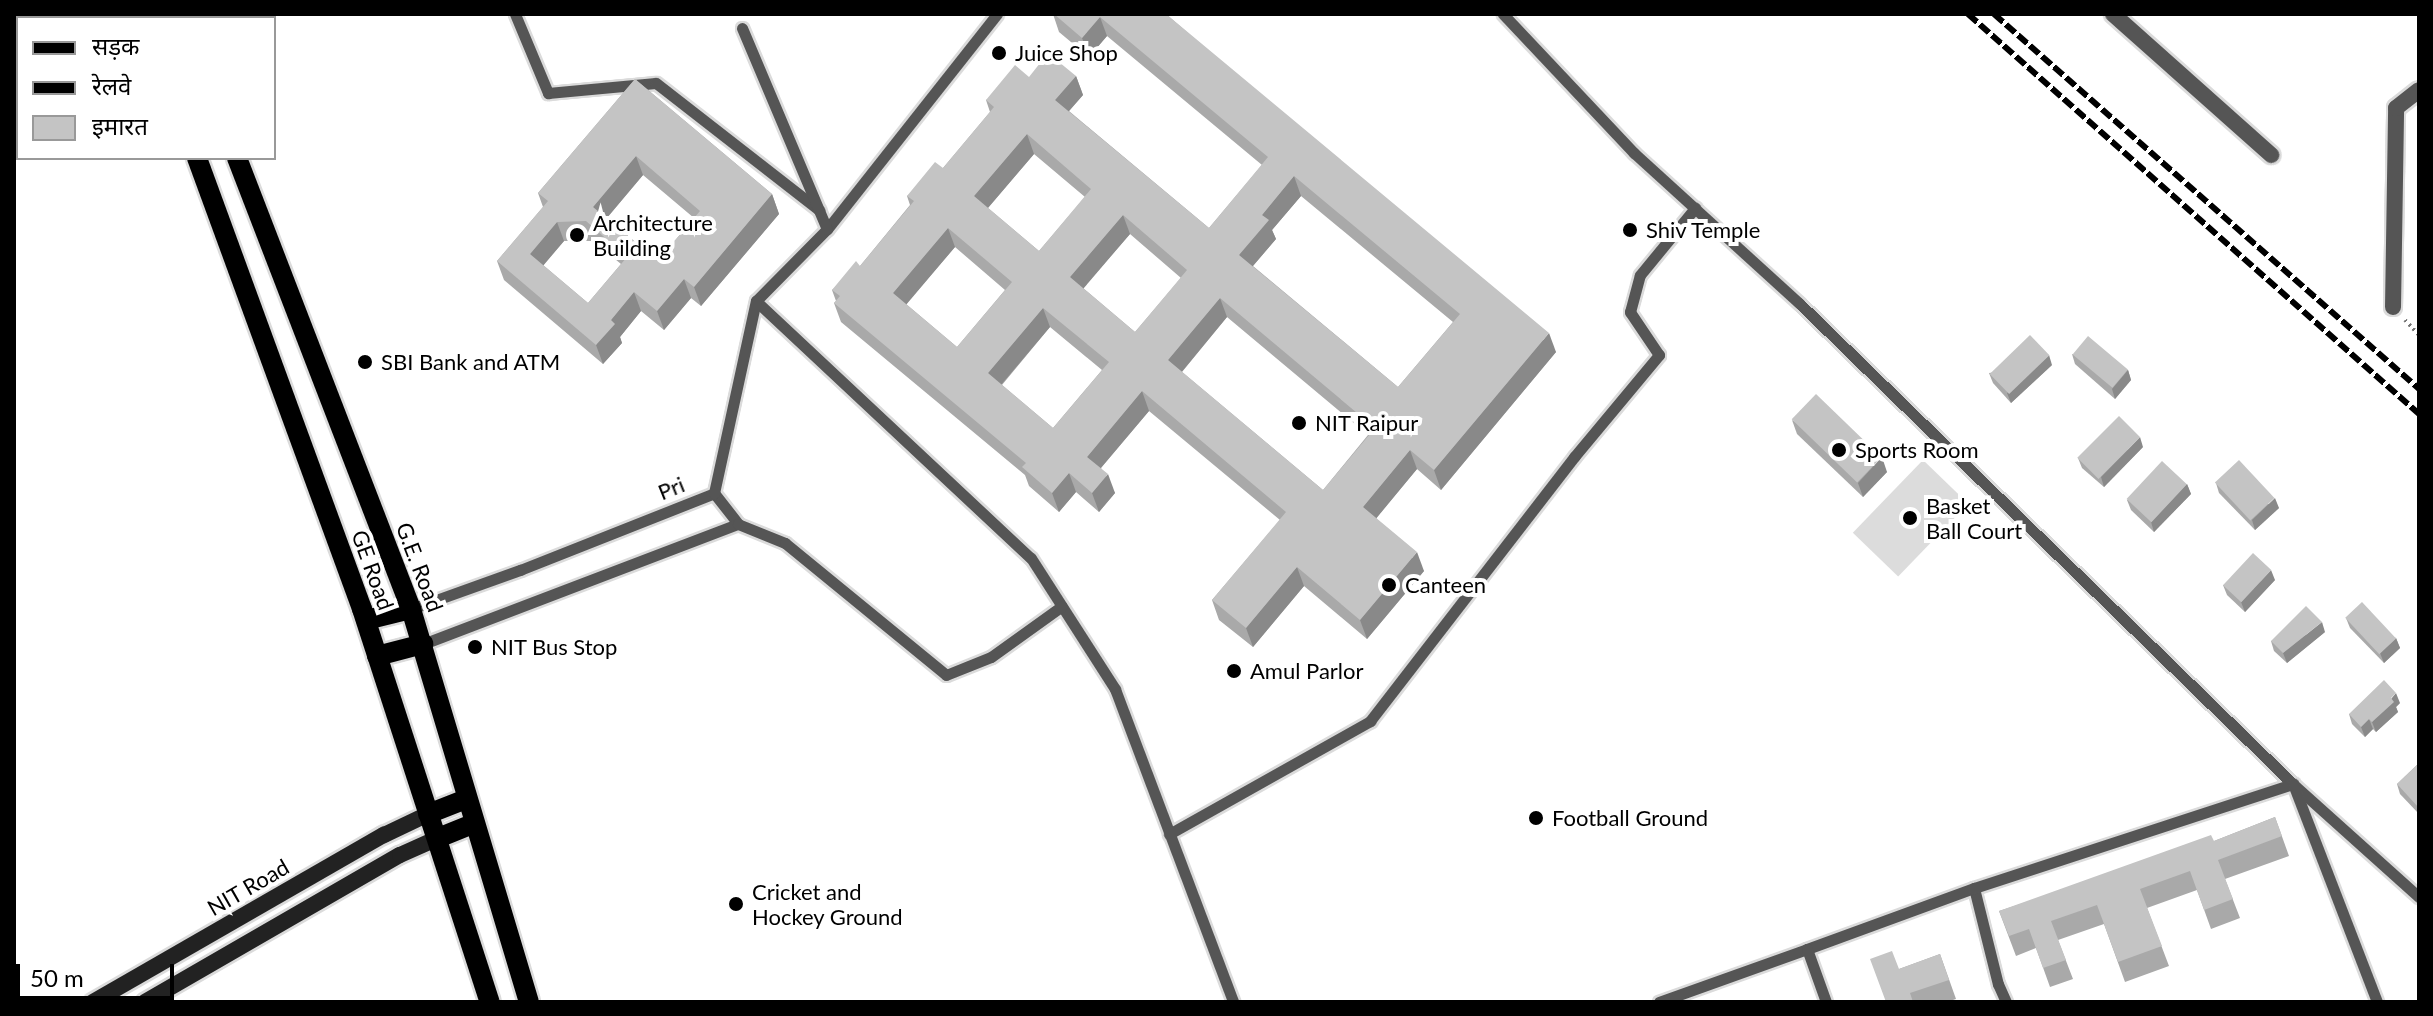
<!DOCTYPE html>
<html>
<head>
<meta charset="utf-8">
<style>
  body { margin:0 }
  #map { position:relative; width:2433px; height:1016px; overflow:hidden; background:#fff; font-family:Lato,"Noto Sans Devanagari",sans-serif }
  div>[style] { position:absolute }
  .green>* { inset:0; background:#dcdcdc; transform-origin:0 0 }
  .path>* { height:4px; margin-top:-2px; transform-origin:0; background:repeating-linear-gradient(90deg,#777 0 2px,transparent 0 6px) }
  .roads { filter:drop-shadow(2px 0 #dbdbdb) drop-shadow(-2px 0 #dbdbdb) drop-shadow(0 2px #dbdbdb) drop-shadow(0 -2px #dbdbdb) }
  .lane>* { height:11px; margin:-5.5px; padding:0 5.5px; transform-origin:5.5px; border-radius:5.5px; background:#555 }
  .street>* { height:16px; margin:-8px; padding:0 8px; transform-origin:8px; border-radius:8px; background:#555 }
  .secondary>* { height:16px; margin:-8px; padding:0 8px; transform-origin:8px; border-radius:8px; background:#222 }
  .primary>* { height:20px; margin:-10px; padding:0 10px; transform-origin:10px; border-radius:10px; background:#000 }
  .rail>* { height:6px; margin-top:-3px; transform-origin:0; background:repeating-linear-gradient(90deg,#000 0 12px,transparent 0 16px) }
  .wall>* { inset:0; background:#a9a9a9 }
  .shaded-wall>* { inset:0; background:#898989 }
  .building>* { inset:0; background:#c4c4c4; transform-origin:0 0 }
  .dots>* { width:22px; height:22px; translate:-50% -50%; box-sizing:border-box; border:4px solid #fff; border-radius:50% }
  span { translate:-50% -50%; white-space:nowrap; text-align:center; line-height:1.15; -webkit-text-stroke:8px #fff; paint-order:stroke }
  .poi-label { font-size:22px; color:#000 }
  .left { translate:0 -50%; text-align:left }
  .street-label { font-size:22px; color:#000 }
  .frame { position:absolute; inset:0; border:16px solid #000; pointer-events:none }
  .legend { position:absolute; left:16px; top:16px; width:260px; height:144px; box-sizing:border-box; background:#fff; border:2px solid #999; margin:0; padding:10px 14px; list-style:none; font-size:24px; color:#000 }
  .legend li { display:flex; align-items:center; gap:16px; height:40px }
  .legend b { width:40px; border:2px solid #999 }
  .scale { position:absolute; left:16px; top:964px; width:158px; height:36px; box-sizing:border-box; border:4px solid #000; border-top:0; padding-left:10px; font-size:24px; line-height:28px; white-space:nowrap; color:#000; -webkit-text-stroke:6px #fff; paint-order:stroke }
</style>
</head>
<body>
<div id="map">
  <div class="green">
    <i style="left:1923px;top:460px;width:63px;height:101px;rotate:44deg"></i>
  </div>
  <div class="path">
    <i style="left:2405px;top:320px;width:21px;rotate:47deg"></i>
  </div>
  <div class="roads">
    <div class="lane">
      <i style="left:515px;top:14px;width:86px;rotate:67.3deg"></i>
      <i style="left:548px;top:93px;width:108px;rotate:-5.3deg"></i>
      <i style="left:656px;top:83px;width:207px;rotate:37.9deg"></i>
      <i style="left:997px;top:14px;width:274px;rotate:128.3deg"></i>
      <i style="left:827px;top:229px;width:101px;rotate:134.6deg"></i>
      <i style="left:756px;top:301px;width:376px;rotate:43.1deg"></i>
      <i style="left:1031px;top:558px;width:156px;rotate:57.3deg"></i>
      <i style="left:1115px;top:689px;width:335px;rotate:69.3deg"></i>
      <i style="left:1503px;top:14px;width:191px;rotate:46.7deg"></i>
      <i style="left:1634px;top:153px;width:223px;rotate:42.3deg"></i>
      <i style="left:1799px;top:303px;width:689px;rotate:44.24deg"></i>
      <i style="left:2293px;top:784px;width:169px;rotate:41.9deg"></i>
      <i style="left:742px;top:28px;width:218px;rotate:67.1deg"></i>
      <i style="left:714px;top:493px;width:39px;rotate:52deg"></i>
      <i style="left:411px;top:609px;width:116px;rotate:-19.7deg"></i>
      <i style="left:520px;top:570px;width:209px;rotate:-21.6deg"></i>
      <i style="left:714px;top:493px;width:197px;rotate:-77.7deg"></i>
      <i style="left:423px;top:644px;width:337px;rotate:-20.9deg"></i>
      <i style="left:738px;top:524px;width:51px;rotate:22deg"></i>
      <i style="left:785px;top:543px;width:208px;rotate:39.3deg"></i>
      <i style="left:946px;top:675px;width:48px;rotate:-21.8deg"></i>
      <i style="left:991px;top:657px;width:87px;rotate:-35.7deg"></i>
      <i style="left:1169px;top:834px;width:231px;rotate:-29.3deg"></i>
      <i style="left:1370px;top:721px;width:334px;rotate:-52.3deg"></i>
      <i style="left:1574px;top:457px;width:133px;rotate:-50.2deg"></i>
      <i style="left:1659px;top:355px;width:52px;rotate:-124deg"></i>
      <i style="left:1630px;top:312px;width:38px;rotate:-75deg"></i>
      <i style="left:1640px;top:275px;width:87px;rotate:-50.6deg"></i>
      <i style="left:1974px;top:888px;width:99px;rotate:76deg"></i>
      <i style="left:1998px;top:984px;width:20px;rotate:66deg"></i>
      <i style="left:1807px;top:949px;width:178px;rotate:-20.1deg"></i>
      <i style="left:1974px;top:888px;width:336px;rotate:-18.1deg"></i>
      <i style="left:2293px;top:784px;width:234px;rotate:68.9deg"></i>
      <i style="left:1659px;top:1002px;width:157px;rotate:-19.7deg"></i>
      <i style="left:1807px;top:949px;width:56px;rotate:70.3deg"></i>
    </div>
    <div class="street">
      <i style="left:2113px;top:14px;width:212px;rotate:41.7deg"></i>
      <i style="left:2393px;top:307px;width:199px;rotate:-89.1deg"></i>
      <i style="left:2396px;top:108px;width:29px;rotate:-38deg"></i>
    </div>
    <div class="secondary">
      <i style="left:93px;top:1002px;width:336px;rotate:-29.9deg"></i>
      <i style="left:384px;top:835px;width:49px;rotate:-25.5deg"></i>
      <i style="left:145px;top:1002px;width:294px;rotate:-30deg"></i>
      <i style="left:400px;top:855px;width:42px;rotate:-24.1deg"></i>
    </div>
    <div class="primary">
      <i style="left:146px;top:14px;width:4px;rotate:76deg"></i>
      <i style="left:181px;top:14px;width:4px;rotate:63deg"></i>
      <i style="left:197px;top:158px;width:480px;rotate:69.9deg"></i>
      <i style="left:362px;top:609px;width:413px;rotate:72deg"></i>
      <i style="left:237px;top:158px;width:483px;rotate:68.9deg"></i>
      <i style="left:411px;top:609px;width:410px;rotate:73.3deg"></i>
      <i style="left:366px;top:620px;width:46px;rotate:-13.7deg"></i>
      <i style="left:377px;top:656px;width:48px;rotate:-14.6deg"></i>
      <i style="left:428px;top:814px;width:41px;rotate:-21.5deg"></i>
      <i style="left:438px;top:838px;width:38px;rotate:-22deg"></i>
    </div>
  </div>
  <div class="rail">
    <i style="left:1968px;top:14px;width:603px;rotate:41.57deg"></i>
    <i style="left:1994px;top:14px;width:567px;rotate:41.42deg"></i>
  </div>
  <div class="wall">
    <i style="clip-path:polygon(evenodd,1053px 14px,1166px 14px,1556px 352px,1441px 490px,1417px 469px,1376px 518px,1424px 571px,1367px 639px,1304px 586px,1253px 647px,1219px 620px,1212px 600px,1280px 520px,1149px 411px,1101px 468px,1115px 493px,1099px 512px,1076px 492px,1059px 512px,1029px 486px,1025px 475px,841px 322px,834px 303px,836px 301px,832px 290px,860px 266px,910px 205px,907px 196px,943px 168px,990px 112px,986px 100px,1029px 77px,1076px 76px,1083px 95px,1069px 111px,1209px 228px,1262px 165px,1107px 36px,1089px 57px,1059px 32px,1053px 14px,1034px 154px,1085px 197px,1039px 251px,988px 208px,1034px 154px,1053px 14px,1301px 196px,1453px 322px,1398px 387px,1253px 266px,1276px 239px,1272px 230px,1301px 196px,1053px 14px,1130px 234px,1181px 278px,1135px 332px,1083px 288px,1130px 234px,1053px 14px,955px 247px,1005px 290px,957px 347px,906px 304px,955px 247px,1053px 14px,1227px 317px,1368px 435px,1323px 490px,1182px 372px,1227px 317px,1053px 14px,1050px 327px,1102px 370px,1053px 428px,1002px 385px,1050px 327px)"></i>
    <i style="clip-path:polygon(evenodd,635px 79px,772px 194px,779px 214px,701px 306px,691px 298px,664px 330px,641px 311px,620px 337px,622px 343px,603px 364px,504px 280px,497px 261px,543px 207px,538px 193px,635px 79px,643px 175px,694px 218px,666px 251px,646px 251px,607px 218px,643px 175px,635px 79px,564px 241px,593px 241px,621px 264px,588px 303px,543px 265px,564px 241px)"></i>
    <i style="clip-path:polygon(2072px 354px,2128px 370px,2131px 380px,2115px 399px,2075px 364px)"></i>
    <i style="clip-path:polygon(2052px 365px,2011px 403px,1993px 383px,1989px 373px)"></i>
    <i style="clip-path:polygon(1792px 420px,1887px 472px,1863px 497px,1797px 434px)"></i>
    <i style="clip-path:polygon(2143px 447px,2104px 487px,2082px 468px,2078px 458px)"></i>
    <i style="clip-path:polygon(2216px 483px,2279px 508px,2255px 530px,2219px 493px)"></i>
    <i style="clip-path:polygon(2187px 484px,2191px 494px,2154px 532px,2131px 510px,2127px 500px)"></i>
    <i style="clip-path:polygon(2275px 580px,2245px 612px,2227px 595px,2223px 585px)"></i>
    <i style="clip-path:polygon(2346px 618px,2396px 638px,2400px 648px,2384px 663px,2350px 628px)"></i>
    <i style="clip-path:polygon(2325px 632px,2287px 663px,2274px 651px,2271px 641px)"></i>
    <i style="clip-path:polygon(2400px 703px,2396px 707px,2398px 712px,2376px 732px,2373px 729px,2365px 737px,2352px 724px,2349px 714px)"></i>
    <i style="clip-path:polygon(2419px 763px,2419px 814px,2400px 794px,2397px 784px)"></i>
    <i style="clip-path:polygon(2275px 817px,2289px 856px,2225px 879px,2240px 918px,2211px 929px,2197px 890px,2147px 908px,2169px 966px,2125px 982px,2104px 924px,2058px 940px,2073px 979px,2050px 987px,2036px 948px,2016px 956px,1999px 911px,2214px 841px)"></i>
    <i style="clip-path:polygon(1940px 954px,1956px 999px,1947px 1002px,1886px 1002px,1899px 969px)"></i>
  </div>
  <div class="shaded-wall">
    <i style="clip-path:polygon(1100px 17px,1107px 36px,1089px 57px,1082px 38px)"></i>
    <i style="clip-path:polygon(1076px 76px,1083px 95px,1062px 119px,1055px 100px)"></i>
    <i style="clip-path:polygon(1027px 134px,1034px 154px,981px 216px,974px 196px)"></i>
    <i style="clip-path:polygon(636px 156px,643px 175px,600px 226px,593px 207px)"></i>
    <i style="clip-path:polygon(1294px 176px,1301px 196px,1272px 230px,1276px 239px,1246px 274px,1239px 255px,1262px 215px)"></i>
    <i style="clip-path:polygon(772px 194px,779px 214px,701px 306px,694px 287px)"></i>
    <i style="clip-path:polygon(1123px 215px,1130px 234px,1077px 296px,1070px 277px)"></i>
    <i style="clip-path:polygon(557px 222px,564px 241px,537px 273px,530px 254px)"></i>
    <i style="clip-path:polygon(948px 228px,955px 247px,900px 312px,893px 293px)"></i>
    <i style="clip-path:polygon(684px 279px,691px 298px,664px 330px,657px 311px)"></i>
    <i style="clip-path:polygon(634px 292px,641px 311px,620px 337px,622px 343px,603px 364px,596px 345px,611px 320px)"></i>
    <i style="clip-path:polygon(1220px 298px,1227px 317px,1175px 380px,1168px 360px)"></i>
    <i style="clip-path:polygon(1043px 308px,1050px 327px,995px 392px,988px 373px)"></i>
    <i style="clip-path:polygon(1549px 333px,1556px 352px,1441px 490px,1434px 470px)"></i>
    <i style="clip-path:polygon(2049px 355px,2052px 365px,2011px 403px,2007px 393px)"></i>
    <i style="clip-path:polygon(2128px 370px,2131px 380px,2115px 399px,2112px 389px)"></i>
    <i style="clip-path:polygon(1142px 391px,1149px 411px,1094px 476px,1087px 457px)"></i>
    <i style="clip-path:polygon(2140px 437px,2143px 447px,2104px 487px,2101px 477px)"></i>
    <i style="clip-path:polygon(1410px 450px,1417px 469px,1370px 526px,1363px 507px)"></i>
    <i style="clip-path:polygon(1882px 457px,1887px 472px,1863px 497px,1858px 483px)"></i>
    <i style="clip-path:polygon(1069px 473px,1076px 492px,1059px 512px,1052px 493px)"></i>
    <i style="clip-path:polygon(1108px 474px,1115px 493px,1099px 512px,1092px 493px)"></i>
    <i style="clip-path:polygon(2187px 484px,2191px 494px,2154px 532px,2151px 522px)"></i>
    <i style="clip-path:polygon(2275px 498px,2279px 508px,2255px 530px,2252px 520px)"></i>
    <i style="clip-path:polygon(1417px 552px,1424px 571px,1367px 639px,1360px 620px)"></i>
    <i style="clip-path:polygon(1297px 567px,1304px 586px,1253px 647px,1246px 628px)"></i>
    <i style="clip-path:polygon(2271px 570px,2275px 580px,2245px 612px,2241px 602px)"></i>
    <i style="clip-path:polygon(2322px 622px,2325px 632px,2287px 663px,2283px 653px)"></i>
    <i style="clip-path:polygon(2396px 638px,2400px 648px,2384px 663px,2380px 653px)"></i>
    <i style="clip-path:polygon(2396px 693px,2400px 703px,2396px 707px,2398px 712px,2376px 732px,2372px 722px)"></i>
    <i style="clip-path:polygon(2369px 719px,2373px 729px,2365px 737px,2361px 727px)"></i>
  </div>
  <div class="building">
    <i style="clip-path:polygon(evenodd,1054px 14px,1166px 14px,1549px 333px,1434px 470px,1410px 450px,1363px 507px,1417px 552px,1360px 620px,1297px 567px,1246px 628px,1212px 600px,1286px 512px,1142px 391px,1087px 457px,1108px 474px,1092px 493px,1069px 473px,1052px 493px,1022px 467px,1026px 463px,834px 303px,840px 296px,832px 290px,856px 261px,860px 266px,914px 201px,907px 196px,935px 162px,943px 168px,994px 107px,986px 100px,1015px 65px,1029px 77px,1048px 53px,1076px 76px,1055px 100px,1209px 228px,1268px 157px,1100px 17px,1082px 38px,1054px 14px,1027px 134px,1091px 189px,1039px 251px,974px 196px,1027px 134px,1054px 14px,1294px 176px,1460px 314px,1398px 387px,1239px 255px,1269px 220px,1262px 215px,1294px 176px,1054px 14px,1123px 215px,1187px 270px,1135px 332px,1070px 277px,1123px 215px,1054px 14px,948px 228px,1012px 282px,957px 347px,893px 293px,948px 228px,1054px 14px,1220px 298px,1375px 428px,1323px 490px,1168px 360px,1220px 298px,1054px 14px,1043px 308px,1109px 362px,1053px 428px,988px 373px,1043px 308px)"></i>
    <i style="clip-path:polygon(evenodd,635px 79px,772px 194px,694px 287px,684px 279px,657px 311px,634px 292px,611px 320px,615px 324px,596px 345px,497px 261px,548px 201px,538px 193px,635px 79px,636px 156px,700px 211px,666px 251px,646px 251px,593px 207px,636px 156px,635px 79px,586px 221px,627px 257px,588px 303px,530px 254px,557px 222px,586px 221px)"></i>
    <i style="left:2030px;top:335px;width:28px;height:56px;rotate:46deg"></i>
    <i style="left:2088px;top:336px;width:52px;height:24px;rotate:40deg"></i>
    <i style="left:1816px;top:394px;width:91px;height:35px;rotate:44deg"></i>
    <i style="left:2119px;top:416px;width:30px;height:59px;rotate:45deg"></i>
    <i style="left:2239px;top:460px;width:52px;height:33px;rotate:47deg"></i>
    <i style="left:2162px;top:461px;width:34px;height:52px;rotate:43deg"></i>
    <i style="left:2253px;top:553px;width:25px;height:44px;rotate:43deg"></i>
    <i style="left:2362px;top:602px;width:50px;height:23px;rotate:47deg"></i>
    <i style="clip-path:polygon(2306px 606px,2322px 622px,2283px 653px,2271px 641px)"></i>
    <i style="clip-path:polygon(2384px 680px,2396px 693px,2391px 698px,2394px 702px,2372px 722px,2369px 719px,2361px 727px,2349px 714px)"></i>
    <i style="clip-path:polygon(2419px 763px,2419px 808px,2397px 784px)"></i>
    <i style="clip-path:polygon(2275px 817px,2282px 836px,2218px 860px,2233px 899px,2204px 910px,2190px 871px,2140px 889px,2162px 946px,2118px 962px,2097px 905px,2051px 921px,2066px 960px,2043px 968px,2029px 929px,2009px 936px,1999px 911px,2211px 835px,2214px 841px)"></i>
    <i style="clip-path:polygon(1892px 951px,1899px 969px,1940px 954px,1949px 980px,1910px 993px,1913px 1002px,1886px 1002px,1870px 959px)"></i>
  </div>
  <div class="dots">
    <i style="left:999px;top:53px;background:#000"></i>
    <i style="left:1630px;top:230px;background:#000"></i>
    <i style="left:577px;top:235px;background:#000"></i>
    <i style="left:365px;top:362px;background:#000"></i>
    <i style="left:1299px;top:423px;background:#000"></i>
    <i style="left:1839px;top:450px;background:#000"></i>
    <i style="left:1910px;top:518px;background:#000"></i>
    <i style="left:1389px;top:585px;background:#000"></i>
    <i style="left:475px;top:647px;background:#000"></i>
    <i style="left:1234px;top:671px;background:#000"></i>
    <i style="left:1536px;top:818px;background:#000"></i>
    <i style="left:736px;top:904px;background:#000"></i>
  </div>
  <div class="poi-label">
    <span class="left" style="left:1015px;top:53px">Juice Shop</span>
    <span class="left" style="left:593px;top:235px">Architecture<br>Building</span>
    <span class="left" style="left:1646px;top:230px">Shiv Temple</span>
    <span class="left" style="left:381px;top:362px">SBI Bank and ATM</span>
    <span class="left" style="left:1315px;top:423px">NIT Raipur</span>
    <span class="left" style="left:1855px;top:450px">Sports Room</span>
    <span class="left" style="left:1926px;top:518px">Basket<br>Ball Court</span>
    <span class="left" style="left:1405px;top:585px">Canteen</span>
    <span class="left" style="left:491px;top:647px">NIT Bus Stop</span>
    <span class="left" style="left:1250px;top:671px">Amul Parlor</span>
    <span class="left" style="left:1552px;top:818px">Football Ground</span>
    <span class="left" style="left:752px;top:904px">Cricket and<br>Hockey Ground</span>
  </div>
  <div class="street-label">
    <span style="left:671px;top:488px;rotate:-22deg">Pri</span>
    <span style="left:420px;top:567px;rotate:69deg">G.E. Road</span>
    <span style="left:373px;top:570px;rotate:70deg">GE Road</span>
    <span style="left:248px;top:887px;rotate:-30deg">NIT Road</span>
  </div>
  <div class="frame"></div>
  <ul class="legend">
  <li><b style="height:10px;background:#000"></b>सड़क</li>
  <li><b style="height:10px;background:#000"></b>रेलवे</li>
  <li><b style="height:22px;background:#c4c4c4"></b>इमारत</li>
  </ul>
  <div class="scale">50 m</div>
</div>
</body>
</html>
